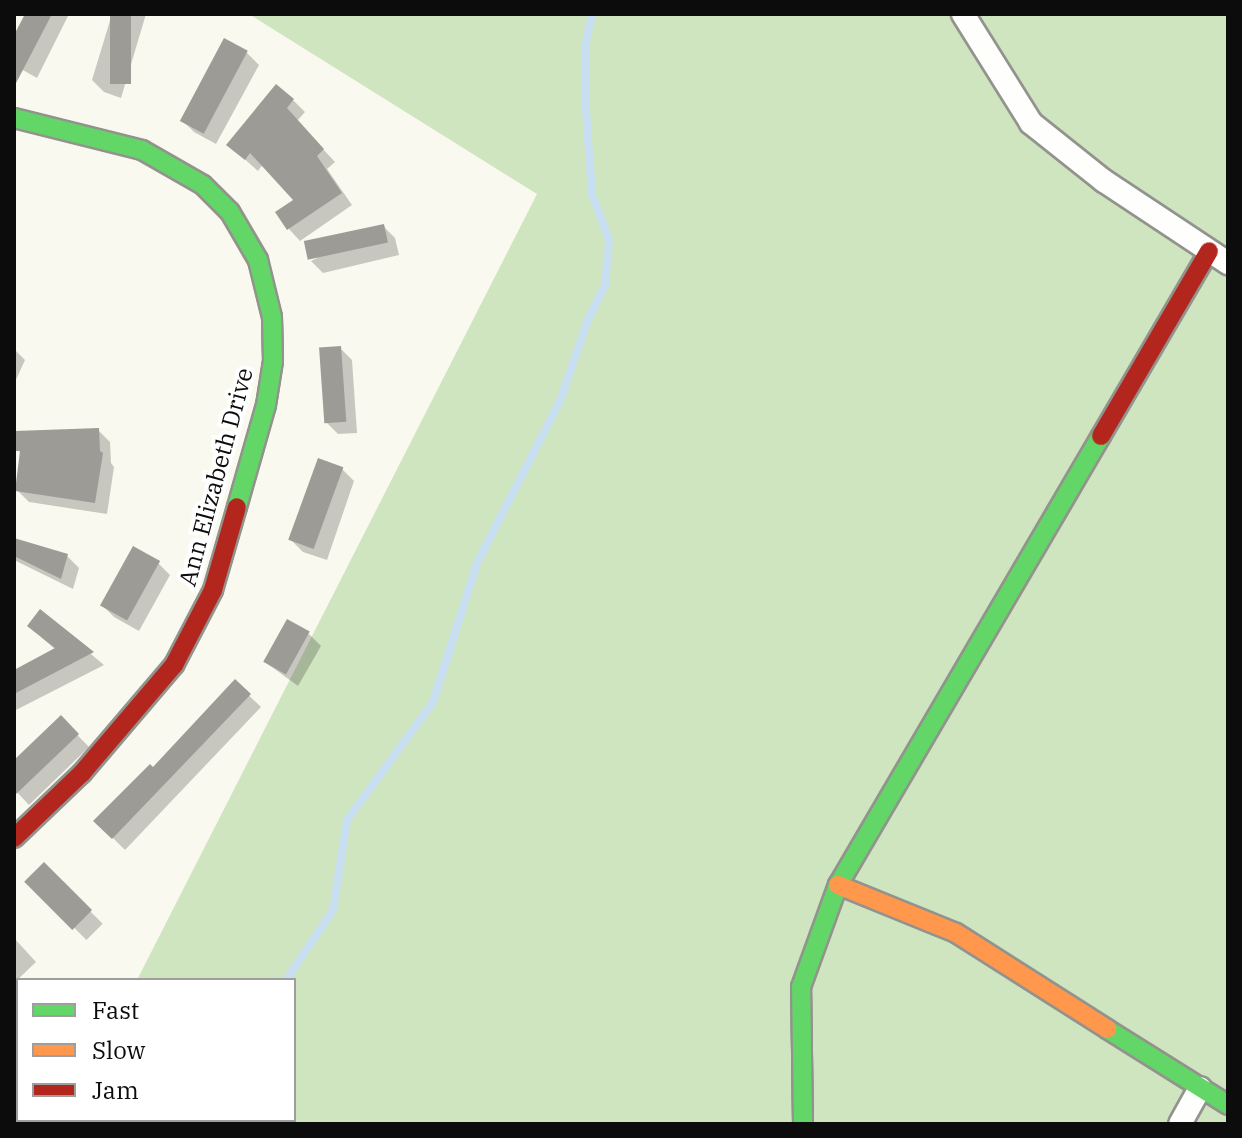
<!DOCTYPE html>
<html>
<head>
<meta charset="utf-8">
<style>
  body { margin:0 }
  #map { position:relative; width:1242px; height:1138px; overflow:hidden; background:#faf9ef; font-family:"IBM Plex Serif",serif }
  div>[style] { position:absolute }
  .forest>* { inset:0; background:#cfe5bf }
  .shadow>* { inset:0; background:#0003; transform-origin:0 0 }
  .stream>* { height:8px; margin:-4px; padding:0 4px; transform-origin:4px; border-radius:4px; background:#c8def1 }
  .building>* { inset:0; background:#9c9b95; transform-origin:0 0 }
  .roads { filter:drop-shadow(2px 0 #93938e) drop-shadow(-2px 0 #93938e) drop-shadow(0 2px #93938e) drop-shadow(0 -2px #93938e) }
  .street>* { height:22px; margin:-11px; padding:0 11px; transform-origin:11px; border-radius:11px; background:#fefefd }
  .fast>* { height:18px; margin:-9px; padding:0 9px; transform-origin:9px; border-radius:9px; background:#63d668 }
  .slow>* { height:18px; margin:-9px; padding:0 9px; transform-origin:9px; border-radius:9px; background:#ff974d }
  .jam>* { height:18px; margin:-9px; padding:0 9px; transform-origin:9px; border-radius:9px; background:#b3261e }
  span { translate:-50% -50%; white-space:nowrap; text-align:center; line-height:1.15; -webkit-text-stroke:8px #fff; paint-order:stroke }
  .street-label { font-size:24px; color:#0c0c0c }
  .frame { position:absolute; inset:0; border:16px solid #0c0c0c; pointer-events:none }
  .legend { position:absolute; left:16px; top:978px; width:280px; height:144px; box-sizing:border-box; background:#fff; border:2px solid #9e9e9e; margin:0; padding:10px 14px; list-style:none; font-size:24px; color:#0c0c0c }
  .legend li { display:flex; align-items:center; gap:16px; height:40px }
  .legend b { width:40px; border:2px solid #9e9e9e }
</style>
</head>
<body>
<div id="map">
  <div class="forest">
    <i style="clip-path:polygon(249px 14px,1228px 14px,1228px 1124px,63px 1124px,65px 1120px,294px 1120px,294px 980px,137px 980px,537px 194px)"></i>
  </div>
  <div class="shadow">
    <i style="clip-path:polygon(27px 14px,69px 14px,37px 78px,14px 65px,14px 39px)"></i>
    <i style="clip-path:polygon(112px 14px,146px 14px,121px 98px,104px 92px,92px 80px)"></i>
    <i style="clip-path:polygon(247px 53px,259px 65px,216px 144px,194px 132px,182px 120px)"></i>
    <i style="clip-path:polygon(293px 100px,305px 112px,297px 121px,335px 162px,327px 169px,352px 205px,300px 241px,289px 229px,296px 200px,263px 164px,258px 171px,229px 145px)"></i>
    <i style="clip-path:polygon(383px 226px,395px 238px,399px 255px,323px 273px,311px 261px)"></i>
    <i style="clip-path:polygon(340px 348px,352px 360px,357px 433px,338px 434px,326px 422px)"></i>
    <i style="clip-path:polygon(14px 349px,25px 360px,14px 384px)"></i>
    <i style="clip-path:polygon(98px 430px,110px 442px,111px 463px,114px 467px,107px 514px,29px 502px,17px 490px,22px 454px,18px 450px)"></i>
    <i style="clip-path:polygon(342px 469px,354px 481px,327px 560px,303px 552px,291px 540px)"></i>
    <i style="clip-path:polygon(14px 540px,67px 556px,79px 568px,73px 589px,14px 560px)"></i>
    <i style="clip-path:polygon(158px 563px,170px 575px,139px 631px,114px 617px,102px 605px)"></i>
    <i style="clip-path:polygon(41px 612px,104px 665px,14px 711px,14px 672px,56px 650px,41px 637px)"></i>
    <i style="clip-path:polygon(309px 634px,321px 646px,298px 686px,265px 662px)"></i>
    <i style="clip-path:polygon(235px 682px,261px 707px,125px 850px,96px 821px,153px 770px)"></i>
    <i style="clip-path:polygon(61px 718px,89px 747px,29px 805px,14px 789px,14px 763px)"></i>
    <i style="left:44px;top:865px;width:83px;height:23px;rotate:45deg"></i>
    <i style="clip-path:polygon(14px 938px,36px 962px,14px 983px)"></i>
    <i style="clip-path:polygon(14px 988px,18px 993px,18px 1009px,14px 1013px)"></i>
  </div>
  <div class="stream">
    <i style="left:286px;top:980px;width:84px;rotate:-56.1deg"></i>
    <i style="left:333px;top:910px;width:91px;rotate:-81.2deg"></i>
    <i style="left:347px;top:820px;width:146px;rotate:-53.9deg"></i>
    <i style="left:433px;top:702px;width:146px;rotate:-72.4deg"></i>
    <i style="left:477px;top:563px;width:182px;rotate:-62.9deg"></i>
    <i style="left:560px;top:401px;width:83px;rotate:-71.1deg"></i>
    <i style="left:587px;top:322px;width:41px;rotate:-64.1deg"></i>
    <i style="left:605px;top:285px;width:45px;rotate:-84.9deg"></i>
    <i style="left:609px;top:240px;width:49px;rotate:-110.3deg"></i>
    <i style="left:592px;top:194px;width:97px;rotate:-94.1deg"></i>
    <i style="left:585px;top:97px;width:55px;rotate:-89deg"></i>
    <i style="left:586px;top:42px;width:29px;rotate:-78deg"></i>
    <i style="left:176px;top:1124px;width:4px;rotate:-63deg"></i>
  </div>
  <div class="building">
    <i style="clip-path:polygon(25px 14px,52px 14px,14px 87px,14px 35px)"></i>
    <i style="left:110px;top:14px;width:21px;height:70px"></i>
    <i style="left:224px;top:38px;width:27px;height:94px;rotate:28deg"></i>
    <i style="clip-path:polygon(276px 84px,294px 99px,287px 108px,324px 149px,317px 156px,342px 193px,287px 230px,275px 212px,293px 200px,250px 153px,245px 160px,226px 145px)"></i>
    <i style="left:384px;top:224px;width:19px;height:82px;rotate:78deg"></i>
    <i style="left:341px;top:346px;width:76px;height:22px;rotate:86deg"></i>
    <i style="clip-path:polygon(99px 428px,100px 451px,103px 453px,95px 503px,15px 491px,20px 451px,16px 451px,15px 431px)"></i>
    <i style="left:318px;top:458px;width:27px;height:87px;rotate:20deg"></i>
    <i style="clip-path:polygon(14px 538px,68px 554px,61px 579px,14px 556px)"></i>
    <i style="left:133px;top:546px;width:31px;height:68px;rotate:29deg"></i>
    <i style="clip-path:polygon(40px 609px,94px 652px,14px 694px,14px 670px,55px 648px,27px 626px)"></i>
    <i style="left:287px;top:619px;width:26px;height:49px;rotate:29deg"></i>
    <i style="clip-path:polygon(235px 679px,251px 694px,112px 839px,93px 821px,150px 764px,153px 767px)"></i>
    <i style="clip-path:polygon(61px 715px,79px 734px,14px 796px,14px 760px)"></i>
    <i style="left:44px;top:862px;width:68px;height:28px;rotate:45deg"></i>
  </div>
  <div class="roads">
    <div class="street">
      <i style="left:963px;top:14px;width:128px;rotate:58deg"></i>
      <i style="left:1031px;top:123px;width:93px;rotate:38.5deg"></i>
      <i style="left:1104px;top:181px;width:149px;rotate:33.5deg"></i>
      <i style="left:1180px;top:1124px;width:41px;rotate:-60.9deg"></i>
    </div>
    <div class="fast">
      <i style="left:14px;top:118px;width:132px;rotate:14deg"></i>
      <i style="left:142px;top:150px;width:70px;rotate:29.8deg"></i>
      <i style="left:203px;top:185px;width:38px;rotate:45deg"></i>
      <i style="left:230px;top:212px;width:56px;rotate:59.7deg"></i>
      <i style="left:258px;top:260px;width:59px;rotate:76.2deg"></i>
      <i style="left:272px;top:317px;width:44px;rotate:88.7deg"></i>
      <i style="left:273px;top:361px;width:45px;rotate:99deg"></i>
      <i style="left:266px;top:405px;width:106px;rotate:105.9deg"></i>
      <i style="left:1107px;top:1029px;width:143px;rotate:32.1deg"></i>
      <i style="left:803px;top:1124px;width:137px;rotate:-90.8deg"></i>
      <i style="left:801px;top:987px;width:109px;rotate:-70.1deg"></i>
      <i style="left:838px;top:885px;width:520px;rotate:-59.64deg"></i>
    </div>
    <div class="slow">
      <i style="left:838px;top:885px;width:127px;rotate:22.1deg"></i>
      <i style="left:956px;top:933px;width:179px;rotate:32.4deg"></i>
    </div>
    <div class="jam">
      <i style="left:1101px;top:436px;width:214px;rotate:-59.7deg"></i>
      <i style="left:14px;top:838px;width:94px;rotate:-43.7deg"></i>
      <i style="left:82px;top:773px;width:142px;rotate:-49.6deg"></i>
      <i style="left:174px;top:665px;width:85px;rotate:-62.5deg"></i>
      <i style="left:213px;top:590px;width:86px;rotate:-73.9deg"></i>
    </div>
  </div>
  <div class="street-label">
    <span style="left:216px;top:477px;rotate:-75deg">Ann Elizabeth Drive</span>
  </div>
  <div class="frame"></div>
  <ul class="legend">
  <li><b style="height:10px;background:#63d668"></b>Fast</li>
  <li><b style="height:10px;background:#ff974d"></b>Slow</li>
  <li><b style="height:10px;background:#b3261e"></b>Jam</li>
  </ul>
</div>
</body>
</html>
